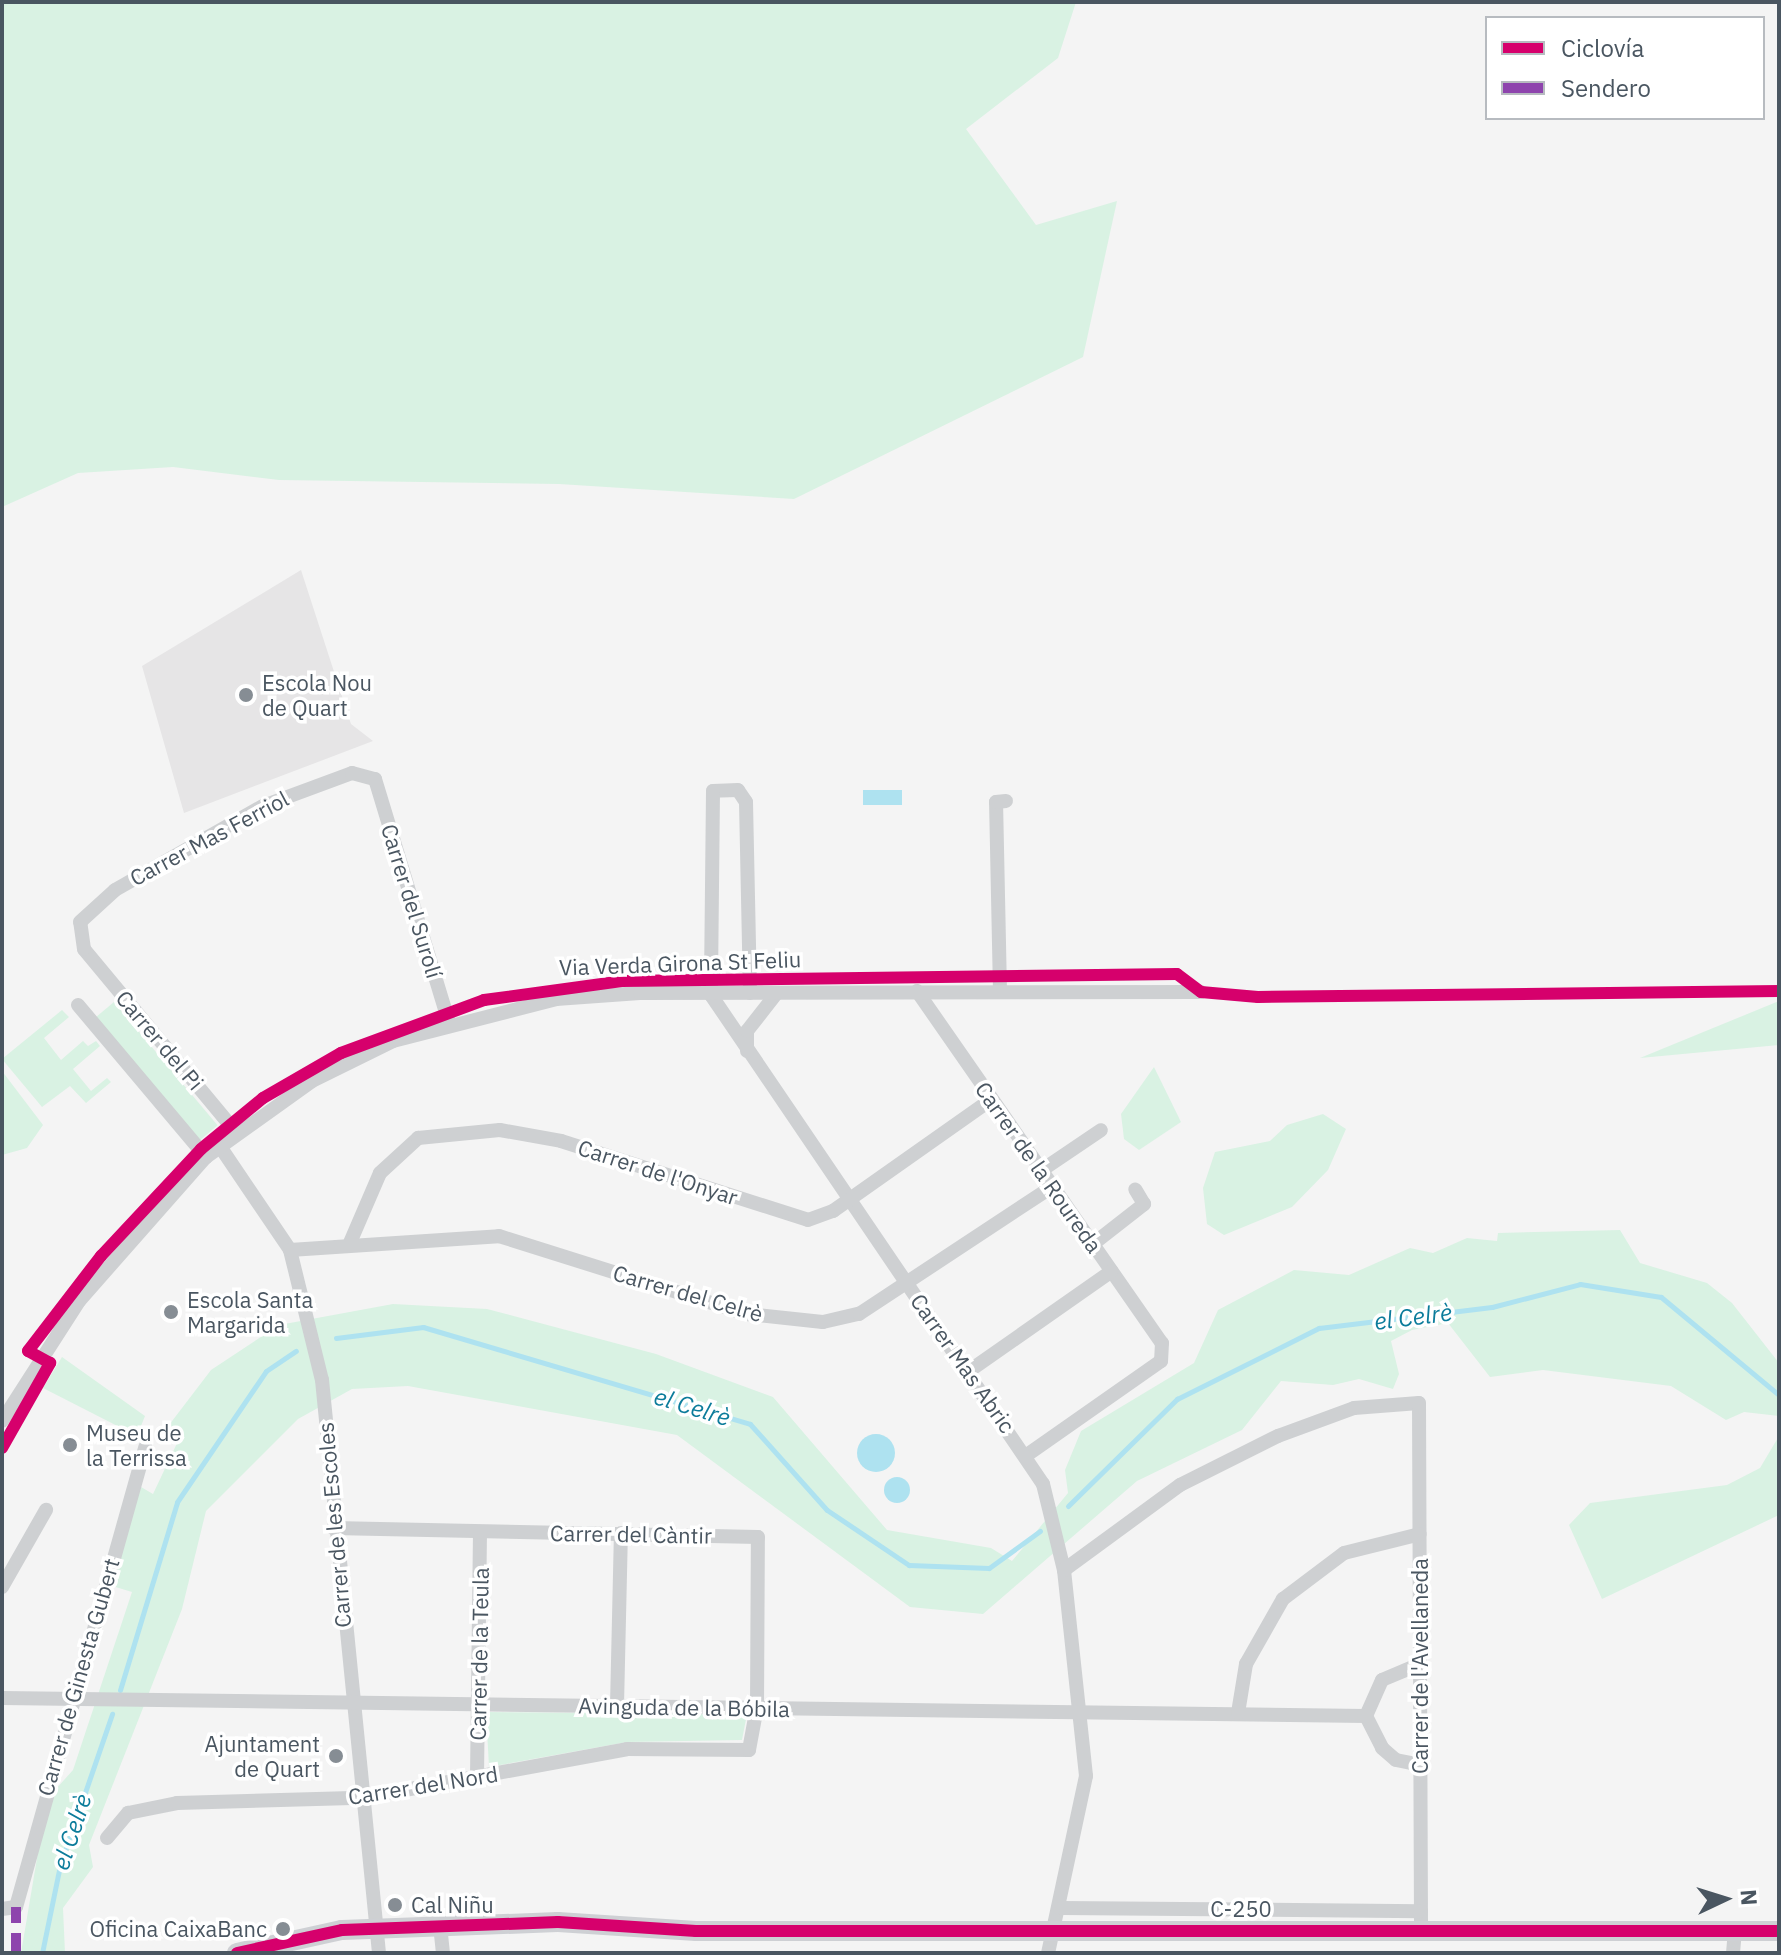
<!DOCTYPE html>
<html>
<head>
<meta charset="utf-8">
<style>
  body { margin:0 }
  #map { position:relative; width:1781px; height:1955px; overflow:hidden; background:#f4f4f4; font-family:"IBM Plex Sans",sans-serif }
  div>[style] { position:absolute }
  .education>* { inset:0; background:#e6e5e6 }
  .green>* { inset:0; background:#d9f2e3; transform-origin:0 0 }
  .water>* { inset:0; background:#aee2f0; transform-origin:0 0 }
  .round { border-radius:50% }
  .stream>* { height:5px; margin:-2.5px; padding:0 2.5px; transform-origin:2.5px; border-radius:2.5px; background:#aee2f0 }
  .street>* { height:14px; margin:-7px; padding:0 7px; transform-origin:7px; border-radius:7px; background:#ced0d2 }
  .secondary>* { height:20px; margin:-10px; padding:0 10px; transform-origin:10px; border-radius:10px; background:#ced0d4 }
  .quiet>* { height:10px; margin-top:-5px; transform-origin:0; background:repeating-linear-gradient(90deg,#8e44ad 0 20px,transparent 0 30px) }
  .cycleway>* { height:12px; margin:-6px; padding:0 6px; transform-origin:6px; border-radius:6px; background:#d6006c }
  .dots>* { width:22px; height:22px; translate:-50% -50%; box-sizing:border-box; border:4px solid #fff; border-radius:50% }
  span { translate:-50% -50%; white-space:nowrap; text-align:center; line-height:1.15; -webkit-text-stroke:7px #fff; paint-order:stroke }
  .poi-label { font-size:22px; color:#4a5661 }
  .left { translate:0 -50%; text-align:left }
  .right { translate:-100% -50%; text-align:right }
  .street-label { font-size:22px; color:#4a5661 }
  .water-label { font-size:24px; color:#0c7c9b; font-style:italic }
  .frame { position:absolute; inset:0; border:4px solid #4a5661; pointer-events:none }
  .legend { position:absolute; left:1485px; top:16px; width:280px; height:104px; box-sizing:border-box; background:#fff; border:2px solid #b7bbc0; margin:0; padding:10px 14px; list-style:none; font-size:24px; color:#4a5661 }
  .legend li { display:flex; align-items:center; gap:16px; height:40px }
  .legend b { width:40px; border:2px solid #b7bbc0 }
  .north { position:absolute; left:1685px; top:1859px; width:80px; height:80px; -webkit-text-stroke:6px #fff; paint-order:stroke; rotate:86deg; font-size:22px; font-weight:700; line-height:32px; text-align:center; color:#4a5661 }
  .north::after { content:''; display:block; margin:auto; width:28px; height:36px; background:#4a5661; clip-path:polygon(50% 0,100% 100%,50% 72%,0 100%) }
</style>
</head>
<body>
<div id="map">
  <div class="education">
    <i style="clip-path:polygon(301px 570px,351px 724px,373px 741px,184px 813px,142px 666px)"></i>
  </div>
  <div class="green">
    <i style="clip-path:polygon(2px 2px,1076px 2px,1058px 58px,966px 129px,1036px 225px,1117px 201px,1083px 357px,794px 499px,559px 484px,279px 480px,173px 467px,78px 473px,2px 507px)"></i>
    <i style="clip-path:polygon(1779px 1001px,1779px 1045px,1640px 1058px)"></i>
    <i style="left:114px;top:1002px;width:161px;height:25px;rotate:50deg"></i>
    <i style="clip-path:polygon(62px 1010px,69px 1017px,44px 1038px,61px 1060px,83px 1041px,88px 1046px,96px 1041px,100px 1046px,73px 1069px,91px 1091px,107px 1078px,111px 1082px,86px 1103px,70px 1086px,42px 1107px,2px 1059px)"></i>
    <i style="clip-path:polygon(1154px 1067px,1181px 1122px,1139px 1150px,1124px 1139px,1121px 1114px)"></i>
    <i style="clip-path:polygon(2px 1071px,43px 1125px,27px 1148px,2px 1155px)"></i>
    <i style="clip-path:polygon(1323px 1114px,1346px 1129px,1328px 1170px,1292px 1207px,1224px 1235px,1207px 1224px,1203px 1188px,1215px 1152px,1270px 1141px,1287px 1125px)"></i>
    <i style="clip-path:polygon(1620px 1230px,1640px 1263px,1707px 1283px,1732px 1303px,1779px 1363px,1779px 1416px,1744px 1412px,1726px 1420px,1671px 1386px,1543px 1370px,1490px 1377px,1448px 1323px,1412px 1330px,1391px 1341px,1399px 1374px,1393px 1389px,1359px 1379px,1333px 1385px,1281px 1381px,1242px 1430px,1137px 1481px,983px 1614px,910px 1607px,677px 1435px,408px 1386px,352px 1389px,298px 1419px,206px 1511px,182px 1609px,89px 1845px,93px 1867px,63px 1908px,65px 1953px,21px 1953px,47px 1799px,73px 1770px,132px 1592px,109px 1585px,141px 1487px,153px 1494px,179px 1439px,166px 1429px,211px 1370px,279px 1325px,393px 1304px,487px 1309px,656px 1354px,773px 1397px,887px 1530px,991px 1548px,1012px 1561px,1068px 1493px,1065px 1470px,1081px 1431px,1194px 1363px,1218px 1310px,1294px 1270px,1349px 1275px,1410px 1248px,1433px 1253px,1467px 1238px,1497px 1241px,1498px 1233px)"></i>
    <i style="clip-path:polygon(62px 1357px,145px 1416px,137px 1436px,43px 1388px)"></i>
    <i style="clip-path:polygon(1779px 1436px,1779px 1515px,1602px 1599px,1569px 1525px,1590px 1503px,1727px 1485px,1760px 1468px)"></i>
    <i style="clip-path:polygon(486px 1712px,747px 1714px,742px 1740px,627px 1742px,489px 1767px)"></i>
  </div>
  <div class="water">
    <i style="left:902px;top:790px;width:15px;height:39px;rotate:90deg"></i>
    <i class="round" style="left:857px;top:1434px;width:38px;height:38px"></i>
    <i class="round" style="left:884px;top:1477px;width:26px;height:26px"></i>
  </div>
  <div class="stream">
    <i style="left:336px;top:1338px;width:88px;rotate:-7.2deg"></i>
    <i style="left:423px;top:1327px;width:341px;rotate:16.5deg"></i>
    <i style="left:750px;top:1424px;width:115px;rotate:48.2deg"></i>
    <i style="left:827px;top:1510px;width:99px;rotate:33.9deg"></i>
    <i style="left:909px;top:1565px;width:80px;rotate:2.1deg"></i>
    <i style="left:989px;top:1568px;width:63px;rotate:-36deg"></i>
    <i style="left:1068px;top:1506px;width:153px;rotate:-44.5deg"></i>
    <i style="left:1177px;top:1399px;width:159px;rotate:-26.6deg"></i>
    <i style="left:1319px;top:1328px;width:174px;rotate:-6.9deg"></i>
    <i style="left:1492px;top:1307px;width:91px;rotate:-14.6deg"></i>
    <i style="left:1580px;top:1284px;width:82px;rotate:9.1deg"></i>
    <i style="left:1661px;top:1297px;width:153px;rotate:39.7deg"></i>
    <i style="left:120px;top:1690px;width:196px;rotate:-73.1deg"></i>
    <i style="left:177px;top:1502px;width:158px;rotate:-55.8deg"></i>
    <i style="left:266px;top:1371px;width:36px;rotate:-34deg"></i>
    <i style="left:42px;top:1953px;width:90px;rotate:-78.4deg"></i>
    <i style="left:60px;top:1865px;width:160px;rotate:-71deg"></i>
  </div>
  <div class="street">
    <i style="left:917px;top:991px;width:429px;rotate:55.2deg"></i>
    <i style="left:1162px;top:1343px;width:18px;rotate:93deg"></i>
    <i style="left:1161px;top:1361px;width:162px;rotate:145deg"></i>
    <i style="left:1000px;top:991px;width:189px;rotate:-91.2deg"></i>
    <i style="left:996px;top:802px;width:10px;rotate:-6deg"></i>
    <i style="left:750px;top:993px;width:191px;rotate:-91.2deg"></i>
    <i style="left:746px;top:802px;width:14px;rotate:-124deg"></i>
    <i style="left:738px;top:790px;width:25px;rotate:178deg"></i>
    <i style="left:713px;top:791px;width:204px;rotate:90.6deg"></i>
    <i style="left:711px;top:995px;width:591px;rotate:55.83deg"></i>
    <i style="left:1043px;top:1484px;width:89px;rotate:76.3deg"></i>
    <i style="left:1064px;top:1570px;width:207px;rotate:83.9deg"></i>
    <i style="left:1086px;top:1776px;width:181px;rotate:102.1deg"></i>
    <i style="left:78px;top:1005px;width:199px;rotate:49.9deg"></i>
    <i style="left:747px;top:1051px;width:20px;rotate:-90deg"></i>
    <i style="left:747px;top:1031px;width:47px;rotate:-51.9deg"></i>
    <i style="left:235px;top:1131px;width:236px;rotate:-129.7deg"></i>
    <i style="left:84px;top:949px;width:27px;rotate:-98deg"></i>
    <i style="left:80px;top:922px;width:47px;rotate:-42.4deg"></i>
    <i style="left:115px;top:890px;width:170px;rotate:-29.6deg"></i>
    <i style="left:263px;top:806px;width:95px;rotate:-20.3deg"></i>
    <i style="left:352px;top:773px;width:24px;rotate:15deg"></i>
    <i style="left:375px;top:779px;width:254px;rotate:73.1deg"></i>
    <i style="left:219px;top:1145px;width:127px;rotate:55.9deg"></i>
    <i style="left:290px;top:1250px;width:134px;rotate:76.2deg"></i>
    <i style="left:322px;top:1380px;width:576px;rotate:84.32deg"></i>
    <i style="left:1042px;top:1170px;width:71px;rotate:-34.1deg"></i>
    <i style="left:1093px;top:1244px;width:65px;rotate:-38.1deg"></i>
    <i style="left:1144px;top:1204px;width:17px;rotate:-121deg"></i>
    <i style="left:349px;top:1245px;width:78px;rotate:-66.7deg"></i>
    <i style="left:380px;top:1173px;width:52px;rotate:-42.6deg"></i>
    <i style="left:418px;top:1138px;width:82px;rotate:-5.6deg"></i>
    <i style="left:500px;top:1130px;width:62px;rotate:10.2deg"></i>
    <i style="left:561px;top:1141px;width:259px;rotate:17.7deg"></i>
    <i style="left:808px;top:1220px;width:27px;rotate:-20deg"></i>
    <i style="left:833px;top:1211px;width:194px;rotate:-35.2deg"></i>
    <i style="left:290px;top:1250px;width:209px;rotate:-3.8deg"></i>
    <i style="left:499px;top:1236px;width:260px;rotate:17.5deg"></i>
    <i style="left:747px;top:1314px;width:76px;rotate:6deg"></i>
    <i style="left:823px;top:1322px;width:37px;rotate:-13deg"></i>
    <i style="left:859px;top:1314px;width:232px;rotate:-33.4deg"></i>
    <i style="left:969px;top:1371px;width:174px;rotate:-35deg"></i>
    <i style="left:2px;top:1421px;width:143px;rotate:-57.3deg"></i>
    <i style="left:79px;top:1301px;width:192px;rotate:-48.6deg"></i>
    <i style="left:206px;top:1157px;width:130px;rotate:-35.6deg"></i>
    <i style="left:312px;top:1081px;width:90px;rotate:-26.3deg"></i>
    <i style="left:393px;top:1041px;width:168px;rotate:-14.4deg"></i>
    <i style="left:556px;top:999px;width:84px;rotate:-4.1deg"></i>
    <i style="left:640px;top:993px;width:561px;rotate:-0.1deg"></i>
    <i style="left:1064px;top:1570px;width:144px;rotate:-36.2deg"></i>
    <i style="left:1180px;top:1485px;width:110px;rotate:-26.6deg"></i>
    <i style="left:1278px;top:1436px;width:81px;rotate:-20.2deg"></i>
    <i style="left:1354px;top:1408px;width:65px;rotate:-4.4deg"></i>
    <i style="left:1419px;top:1403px;width:526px;rotate:89.78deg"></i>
    <i style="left:2px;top:1587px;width:89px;rotate:-60.3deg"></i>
    <i style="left:1420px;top:1664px;width:41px;rotate:157.2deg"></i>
    <i style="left:1382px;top:1680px;width:39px;rotate:114deg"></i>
    <i style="left:1366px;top:1716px;width:36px;rotate:63deg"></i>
    <i style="left:1382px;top:1748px;width:18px;rotate:41deg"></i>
    <i style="left:1396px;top:1760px;width:25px;rotate:11deg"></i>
    <i style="left:2px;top:1698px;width:1364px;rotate:0.76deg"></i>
    <i style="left:617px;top:1706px;width:173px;rotate:-88.7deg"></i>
    <i style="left:1238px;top:1713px;width:50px;rotate:-80.7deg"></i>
    <i style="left:1246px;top:1664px;width:75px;rotate:-60.4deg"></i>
    <i style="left:1283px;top:1599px;width:76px;rotate:-37deg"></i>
    <i style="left:1344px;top:1553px;width:78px;rotate:-14deg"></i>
    <i style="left:477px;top:1777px;width:245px;rotate:-89.3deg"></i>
    <i style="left:107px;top:1838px;width:33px;rotate:-50deg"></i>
    <i style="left:128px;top:1813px;width:50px;rotate:-11.5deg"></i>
    <i style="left:177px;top:1803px;width:184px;rotate:-1.6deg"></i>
    <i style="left:361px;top:1798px;width:270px;rotate:-10.4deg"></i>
    <i style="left:627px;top:1749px;width:122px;rotate:0.5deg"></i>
    <i style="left:749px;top:1750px;width:44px;rotate:-79.5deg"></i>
    <i style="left:757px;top:1707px;width:170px;rotate:-89.7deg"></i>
    <i style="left:758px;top:1537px;width:425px;rotate:-178.8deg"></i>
    <i style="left:1062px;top:1908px;width:359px;rotate:0.5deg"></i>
    <i style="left:2px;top:1909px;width:14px;rotate:-8deg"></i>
    <i style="left:16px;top:1907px;width:478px;rotate:-74.3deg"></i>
    <i style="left:440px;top:1925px;width:28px;rotate:84deg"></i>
    <i style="left:1733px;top:1953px;width:22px;rotate:-85deg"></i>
  </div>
  <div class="secondary">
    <i style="left:237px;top:1953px;width:107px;rotate:-12.4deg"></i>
    <i style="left:342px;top:1930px;width:216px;rotate:-2.1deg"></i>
    <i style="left:558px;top:1922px;width:138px;rotate:3.7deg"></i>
    <i style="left:696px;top:1931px;width:1083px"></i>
  </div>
  <div class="quiet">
    <i style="left:16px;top:1953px;width:46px;rotate:-90deg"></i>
  </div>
  <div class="cycleway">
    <i style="left:2px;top:1448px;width:98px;rotate:-60.5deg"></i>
    <i style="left:50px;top:1363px;width:25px;rotate:-151deg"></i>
    <i style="left:28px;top:1351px;width:120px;rotate:-52.5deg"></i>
    <i style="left:101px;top:1256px;width:146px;rotate:-46.9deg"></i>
    <i style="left:201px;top:1149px;width:80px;rotate:-39.4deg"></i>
    <i style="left:263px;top:1098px;width:90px;rotate:-30deg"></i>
    <i style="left:341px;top:1053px;width:153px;rotate:-20.3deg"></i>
    <i style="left:484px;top:1000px;width:139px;rotate:-7.8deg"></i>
    <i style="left:622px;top:981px;width:555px;rotate:-0.72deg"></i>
    <i style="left:1177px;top:974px;width:30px;rotate:37deg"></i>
    <i style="left:1201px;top:992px;width:57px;rotate:5deg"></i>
    <i style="left:1258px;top:997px;width:521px;rotate:-0.66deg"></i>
    <i style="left:237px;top:1953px;width:107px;rotate:-12.4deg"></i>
    <i style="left:342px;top:1930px;width:216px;rotate:-2.1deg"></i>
    <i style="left:558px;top:1922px;width:138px;rotate:3.7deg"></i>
    <i style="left:696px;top:1931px;width:1083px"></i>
  </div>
  <div class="dots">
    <i style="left:246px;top:695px;background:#868d94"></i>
    <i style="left:171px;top:1312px;background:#868d94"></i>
    <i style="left:70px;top:1445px;background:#868d94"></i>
    <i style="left:336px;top:1756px;background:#868d94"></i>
    <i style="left:395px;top:1905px;background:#868d94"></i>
    <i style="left:283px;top:1929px;background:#868d94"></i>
  </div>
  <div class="poi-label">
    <span class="left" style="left:262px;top:695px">Escola Nou<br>de Quart</span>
    <span class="left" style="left:187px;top:1312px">Escola Santa<br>Margarida</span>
    <span class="left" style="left:86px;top:1445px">Museu de<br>la Terrissa</span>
    <span class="right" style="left:320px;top:1756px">Ajuntament<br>de Quart</span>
    <span class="left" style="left:411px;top:1905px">Cal Niñu</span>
    <span class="right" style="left:267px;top:1929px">Oficina CaixaBanc</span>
  </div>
  <div class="street-label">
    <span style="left:209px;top:838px;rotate:-28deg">Carrer Mas Ferriol</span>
    <span style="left:412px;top:901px;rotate:73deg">Carrer del Surolí</span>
    <span style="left:680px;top:963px;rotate:-2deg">Via Verda Girona St Feliu</span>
    <span style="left:160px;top:1040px;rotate:50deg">Carrer del Pi</span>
    <span style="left:1039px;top:1167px;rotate:55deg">Carrer de la Roureda</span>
    <span style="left:658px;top:1172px;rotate:18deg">Carrer de l'Onyar</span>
    <span style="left:688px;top:1293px;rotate:16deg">Carrer del Celrè</span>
    <span style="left:963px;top:1363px;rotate:55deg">Carrer Mas Abric</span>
    <span style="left:334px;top:1525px;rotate:-95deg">Carrer de les Escoles</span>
    <span style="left:631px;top:1534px;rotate:1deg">Carrer del Càntir</span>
    <span style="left:479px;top:1654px;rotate:-89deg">Carrer de la Teula</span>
    <span style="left:1420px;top:1666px;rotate:-90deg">Carrer de l'Avellaneda</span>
    <span style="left:78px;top:1677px;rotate:-74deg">Carrer de Ginesta Gubert</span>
    <span style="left:684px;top:1707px;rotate:1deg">Avinguda de la Bóbila</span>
    <span style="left:423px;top:1785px;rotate:-9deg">Carrer del Nord</span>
    <span style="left:1241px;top:1909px">C-250</span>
  </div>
  <div class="water-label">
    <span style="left:1413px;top:1317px;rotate:-7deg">el Celrè</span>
    <span style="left:692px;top:1407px;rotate:17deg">el Celrè</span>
    <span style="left:72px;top:1832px;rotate:-72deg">el Celrè</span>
  </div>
  <div class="frame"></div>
  <ul class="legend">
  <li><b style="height:10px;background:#d6006c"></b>Ciclovía</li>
  <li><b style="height:10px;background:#8e44ad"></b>Sendero</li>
  </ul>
  <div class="north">N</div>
</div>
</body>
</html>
